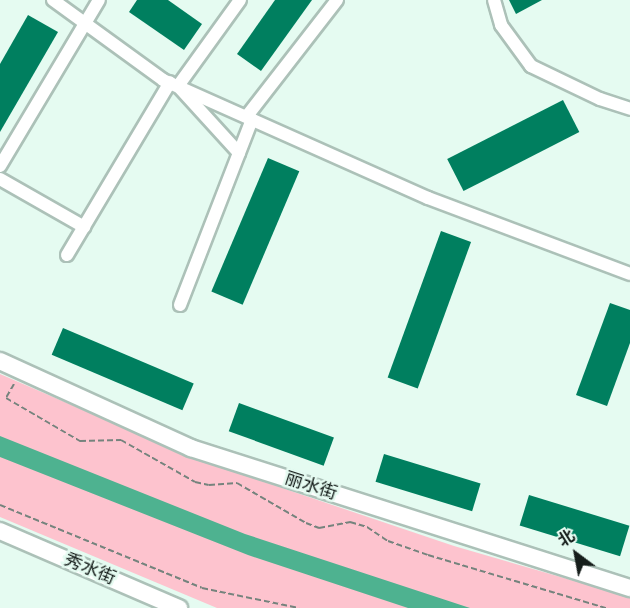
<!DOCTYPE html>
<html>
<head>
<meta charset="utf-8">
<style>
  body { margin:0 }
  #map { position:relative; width:630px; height:608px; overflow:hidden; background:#e5fbf1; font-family:Raleway,"Noto Sans SC",sans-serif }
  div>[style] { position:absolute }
  .green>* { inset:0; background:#fdc3ce }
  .water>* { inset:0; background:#4eb290 }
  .building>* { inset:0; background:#007f5f; transform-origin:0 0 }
  .path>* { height:2px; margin-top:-1px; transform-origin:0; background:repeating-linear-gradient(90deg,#75837d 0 6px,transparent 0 9px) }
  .roads { filter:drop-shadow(2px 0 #acc1b8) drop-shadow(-2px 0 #acc1b8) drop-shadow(0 2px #acc1b8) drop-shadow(0 -2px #acc1b8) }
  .street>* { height:12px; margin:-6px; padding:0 6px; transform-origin:6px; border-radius:6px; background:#fff }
  .secondary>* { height:16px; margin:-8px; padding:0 8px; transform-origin:8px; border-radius:8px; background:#fff }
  span { translate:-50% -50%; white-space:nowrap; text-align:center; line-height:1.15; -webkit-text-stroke:5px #e5fbf1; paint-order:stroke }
  .street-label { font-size:18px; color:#161e1b }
  .north { position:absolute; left:546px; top:524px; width:60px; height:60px; -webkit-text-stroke:4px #e5fbf1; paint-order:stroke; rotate:328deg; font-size:16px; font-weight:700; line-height:24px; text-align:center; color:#161e1b }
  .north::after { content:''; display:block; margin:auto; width:21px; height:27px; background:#161e1b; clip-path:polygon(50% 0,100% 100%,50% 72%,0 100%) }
</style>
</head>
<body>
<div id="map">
  <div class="green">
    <i style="clip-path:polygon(0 374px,199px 460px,454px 546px,630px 597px,630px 608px,217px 608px,0 517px)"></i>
  </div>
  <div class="water">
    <i style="clip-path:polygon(0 436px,245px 534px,470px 608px,408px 608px,248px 555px,0 457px)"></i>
  </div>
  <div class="building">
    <i style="clip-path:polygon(137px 0,168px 0,202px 24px,184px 50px,129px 12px)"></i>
    <i style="clip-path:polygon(275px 0,312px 0,261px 71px,237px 54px)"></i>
    <i style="clip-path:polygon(509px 0,542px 0,516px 14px)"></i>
    <i style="clip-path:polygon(28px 15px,58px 32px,0 132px,0 64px)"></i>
    <i style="left:563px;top:100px;width:36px;height:130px;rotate:63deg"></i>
    <i style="left:268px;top:158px;width:34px;height:145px;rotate:23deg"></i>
    <i style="left:441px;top:231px;width:32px;height:156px;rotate:20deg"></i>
    <i style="clip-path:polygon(610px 303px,630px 310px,630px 343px,607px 406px,576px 395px)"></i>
    <i style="left:63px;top:328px;width:142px;height:29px;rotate:23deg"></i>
    <i style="left:239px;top:403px;width:101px;height:30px;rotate:20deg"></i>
    <i style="left:384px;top:454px;width:101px;height:29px;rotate:17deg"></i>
    <i style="left:529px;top:495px;width:105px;height:32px;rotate:17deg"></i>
  </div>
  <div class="path">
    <i style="left:14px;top:384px;width:16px;rotate:120deg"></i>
    <i style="left:6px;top:398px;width:86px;rotate:30.2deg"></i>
    <i style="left:80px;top:441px;width:41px;rotate:-1.4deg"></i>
    <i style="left:121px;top:440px;width:85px;rotate:29.6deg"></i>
    <i style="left:195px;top:482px;width:14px;rotate:12deg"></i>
    <i style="left:209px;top:485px;width:28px;rotate:-4deg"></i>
    <i style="left:237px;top:483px;width:80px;rotate:30.1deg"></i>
    <i style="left:306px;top:523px;width:14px;rotate:21deg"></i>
    <i style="left:319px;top:528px;width:32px;rotate:-11deg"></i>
    <i style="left:350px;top:522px;width:18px;rotate:16deg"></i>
    <i style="left:367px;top:527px;width:25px;rotate:34deg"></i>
    <i style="left:388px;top:541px;width:42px;rotate:19.3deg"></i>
    <i style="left:428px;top:555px;width:186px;rotate:16.6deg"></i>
    <i style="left:0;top:505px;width:218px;rotate:22.3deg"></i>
    <i style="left:202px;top:588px;width:99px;rotate:11.7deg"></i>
  </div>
  <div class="roads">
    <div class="street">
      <i style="left:53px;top:0;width:136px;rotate:36deg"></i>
      <i style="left:163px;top:80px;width:290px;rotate:24deg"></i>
      <i style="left:428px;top:198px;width:216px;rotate:20.6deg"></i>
      <i style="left:494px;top:0;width:26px;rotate:74deg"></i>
      <i style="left:501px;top:25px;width:51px;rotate:53.8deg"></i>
      <i style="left:531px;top:66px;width:76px;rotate:25.6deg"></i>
      <i style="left:600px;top:99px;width:32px;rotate:18deg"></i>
      <i style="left:247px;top:116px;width:147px;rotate:-52.2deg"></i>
      <i style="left:239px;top:153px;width:91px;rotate:-132.3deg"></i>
      <i style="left:178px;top:86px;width:106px;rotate:-54.2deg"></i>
      <i style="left:0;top:166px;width:193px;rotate:-59.2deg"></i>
      <i style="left:0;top:179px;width:97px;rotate:29.7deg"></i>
      <i style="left:67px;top:255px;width:201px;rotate:-59.2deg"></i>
      <i style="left:180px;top:305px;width:199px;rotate:-68.8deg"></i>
    </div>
    <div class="secondary">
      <i style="left:0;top:361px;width:210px;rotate:24.5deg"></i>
      <i style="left:191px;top:448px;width:461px;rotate:17.7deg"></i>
      <i style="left:0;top:531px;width:195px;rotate:23.3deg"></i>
    </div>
  </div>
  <div class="street-label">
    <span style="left:311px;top:486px;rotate:18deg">丽水街</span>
    <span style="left:90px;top:569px;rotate:23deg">秀水街</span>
  </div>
  <div class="north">北</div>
</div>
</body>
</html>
